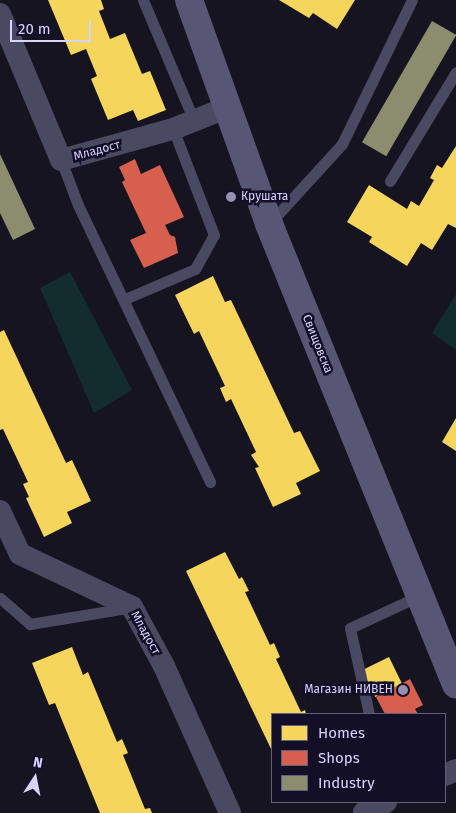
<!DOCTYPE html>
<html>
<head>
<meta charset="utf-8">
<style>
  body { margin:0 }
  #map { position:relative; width:456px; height:813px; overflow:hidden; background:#161421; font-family:"Fira Sans",sans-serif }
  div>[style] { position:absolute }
  .green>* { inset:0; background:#132c2d }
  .homes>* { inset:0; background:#f6d55c; transform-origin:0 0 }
  .shops>* { inset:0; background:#d6604d }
  .industry>* { inset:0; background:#8c8c6e; transform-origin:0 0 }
  .lane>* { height:11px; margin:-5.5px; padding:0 5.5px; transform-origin:5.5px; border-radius:5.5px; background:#4a4962 }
  .street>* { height:22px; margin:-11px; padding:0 11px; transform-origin:11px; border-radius:11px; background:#4a4962 }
  .secondary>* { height:28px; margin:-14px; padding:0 14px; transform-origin:14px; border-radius:14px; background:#575674 }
  .dots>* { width:14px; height:14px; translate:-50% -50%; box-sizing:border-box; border:2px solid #130f26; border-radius:50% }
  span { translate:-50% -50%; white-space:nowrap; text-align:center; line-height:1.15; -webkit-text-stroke:5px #130f26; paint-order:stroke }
  .street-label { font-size:12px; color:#d9d4ff }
  .poi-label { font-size:12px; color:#d9d4ff }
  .left { translate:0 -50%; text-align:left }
  .right { translate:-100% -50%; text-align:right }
  .legend { position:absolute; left:271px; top:713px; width:175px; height:90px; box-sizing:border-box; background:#130f26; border:1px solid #625e7d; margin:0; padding:6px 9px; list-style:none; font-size:15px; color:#d9d4ff }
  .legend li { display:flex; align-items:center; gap:10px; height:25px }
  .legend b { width:25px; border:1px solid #625e7d }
  .north { position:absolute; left:10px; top:753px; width:50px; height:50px; -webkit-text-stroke:4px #130f26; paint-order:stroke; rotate:11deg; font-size:14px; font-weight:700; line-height:20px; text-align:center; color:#d9d4ff }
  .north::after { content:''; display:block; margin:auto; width:18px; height:22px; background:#d9d4ff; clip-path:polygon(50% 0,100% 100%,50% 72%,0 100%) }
  .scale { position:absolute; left:10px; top:20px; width:81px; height:22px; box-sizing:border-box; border:2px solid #d9d4ff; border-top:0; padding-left:6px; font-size:15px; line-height:18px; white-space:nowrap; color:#d9d4ff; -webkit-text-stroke:4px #130f26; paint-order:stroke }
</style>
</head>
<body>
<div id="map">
  <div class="green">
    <i style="clip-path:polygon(70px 272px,132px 390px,94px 413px,40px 288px)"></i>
    <i style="clip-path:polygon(456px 294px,456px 350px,432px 333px)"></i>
  </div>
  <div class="homes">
    <i style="clip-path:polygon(48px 0,101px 0,104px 9px,99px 11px,110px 39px,125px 33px,142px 74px,150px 71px,166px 110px,138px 121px,133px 110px,108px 120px,91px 79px,97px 76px,86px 49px,71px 55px)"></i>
    <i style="clip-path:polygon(279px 0,355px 0,337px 29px,313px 13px,309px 18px)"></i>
    <i style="clip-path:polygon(456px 146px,456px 228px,448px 224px,432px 250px,421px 243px,407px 266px,369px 242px,372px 237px,347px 222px,369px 185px,407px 209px,411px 201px,419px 206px,434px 180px,430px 178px,437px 165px,442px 168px)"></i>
    <i style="clip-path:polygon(213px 276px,225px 302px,231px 300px,294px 433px,300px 431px,320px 471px,296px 483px,301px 494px,273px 507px,255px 468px,259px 467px,251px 455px,256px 452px,231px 399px,226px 402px,220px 388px,225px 386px,199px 331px,194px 334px,175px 295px)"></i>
    <i style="clip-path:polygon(4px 330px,66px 463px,72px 460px,91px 501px,67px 512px,72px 523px,44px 537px,26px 498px,29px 497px,23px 484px,28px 482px,3px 429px,0 430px,0 332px)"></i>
    <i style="clip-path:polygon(456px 418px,456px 451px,442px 442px)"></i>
    <i style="clip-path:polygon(225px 552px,239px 579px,242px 577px,249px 591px,245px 592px,270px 645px,274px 643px,280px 657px,276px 659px,301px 712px,305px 710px,306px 714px,272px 714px,272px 751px,186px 571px)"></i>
    <i style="clip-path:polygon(72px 647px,83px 675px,88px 672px,117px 742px,122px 739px,128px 753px,123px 755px,145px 809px,150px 808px,152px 813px,100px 813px,55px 703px,49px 705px,32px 663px)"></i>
    <i style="left:389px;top:657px;width:30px;height:30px;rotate:64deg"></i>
  </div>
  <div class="shops">
    <i style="clip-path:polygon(135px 159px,141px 174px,160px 165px,184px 217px,165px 225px,170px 235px,175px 237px,178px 253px,144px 268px,130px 240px,146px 233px,122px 182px,125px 180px,119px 167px)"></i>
    <i style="clip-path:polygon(410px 679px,423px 705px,415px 709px,418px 714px,385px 714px,376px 697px)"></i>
  </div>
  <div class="industry">
    <i style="left:432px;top:21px;width:28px;height:140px;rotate:30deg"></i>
    <i style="clip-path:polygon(0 154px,35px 229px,13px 240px,0 213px)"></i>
  </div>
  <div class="lane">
    <i style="left:143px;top:0;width:131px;rotate:67.1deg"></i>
    <i style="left:61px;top:160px;width:48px;rotate:69.3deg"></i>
    <i style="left:78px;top:205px;width:307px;rotate:64.5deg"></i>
    <i style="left:390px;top:181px;width:127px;rotate:-58.8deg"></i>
    <i style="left:269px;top:224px;width:108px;rotate:-47.6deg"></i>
    <i style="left:342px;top:144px;width:160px;rotate:-64.1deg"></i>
    <i style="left:125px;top:299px;width:76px;rotate:-23.2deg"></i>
    <i style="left:195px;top:269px;width:39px;rotate:-61deg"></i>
    <i style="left:214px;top:235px;width:114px;rotate:-111.1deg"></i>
    <i style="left:0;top:598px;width:40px;rotate:41deg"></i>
    <i style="left:30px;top:624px;width:98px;rotate:-9.4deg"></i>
    <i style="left:369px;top:714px;width:88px;rotate:-102.5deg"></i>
    <i style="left:350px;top:628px;width:76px;rotate:-24.9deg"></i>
  </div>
  <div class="street">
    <i style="left:0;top:14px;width:158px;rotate:67.3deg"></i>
    <i style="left:61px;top:160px;width:116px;rotate:-15.5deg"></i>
    <i style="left:173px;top:129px;width:57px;rotate:-21.6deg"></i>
    <i style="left:0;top:511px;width:47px;rotate:65.1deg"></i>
    <i style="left:20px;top:554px;width:124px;rotate:25.3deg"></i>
    <i style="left:132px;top:607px;width:67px;rotate:61.5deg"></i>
    <i style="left:164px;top:666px;width:161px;rotate:65.8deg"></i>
    <i style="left:445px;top:775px;width:12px;rotate:-24deg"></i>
    <i style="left:364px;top:812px;width:24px;rotate:-24deg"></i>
  </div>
  <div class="secondary">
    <i style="left:189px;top:0;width:238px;rotate:70.3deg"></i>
    <i style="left:269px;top:224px;width:497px;rotate:67.9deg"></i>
  </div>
  <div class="dots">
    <i style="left:231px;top:197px;background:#9591b1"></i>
    <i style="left:403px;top:690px;background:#9591b1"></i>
  </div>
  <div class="street-label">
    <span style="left:97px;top:151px;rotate:-15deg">Младост</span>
    <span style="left:317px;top:344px;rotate:68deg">Свищовска</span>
    <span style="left:145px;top:633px;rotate:61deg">Младост</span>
  </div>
  <div class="poi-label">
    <span class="left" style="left:241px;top:197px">Крушата</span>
    <span class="right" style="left:393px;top:690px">Магазин НИВЕН</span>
  </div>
  <ul class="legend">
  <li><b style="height:14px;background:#f6d55c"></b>Homes</li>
  <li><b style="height:14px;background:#d6604d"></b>Shops</li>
  <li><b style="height:14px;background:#8c8c6e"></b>Industry</li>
  </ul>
  <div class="north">N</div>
  <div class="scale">20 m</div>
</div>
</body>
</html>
